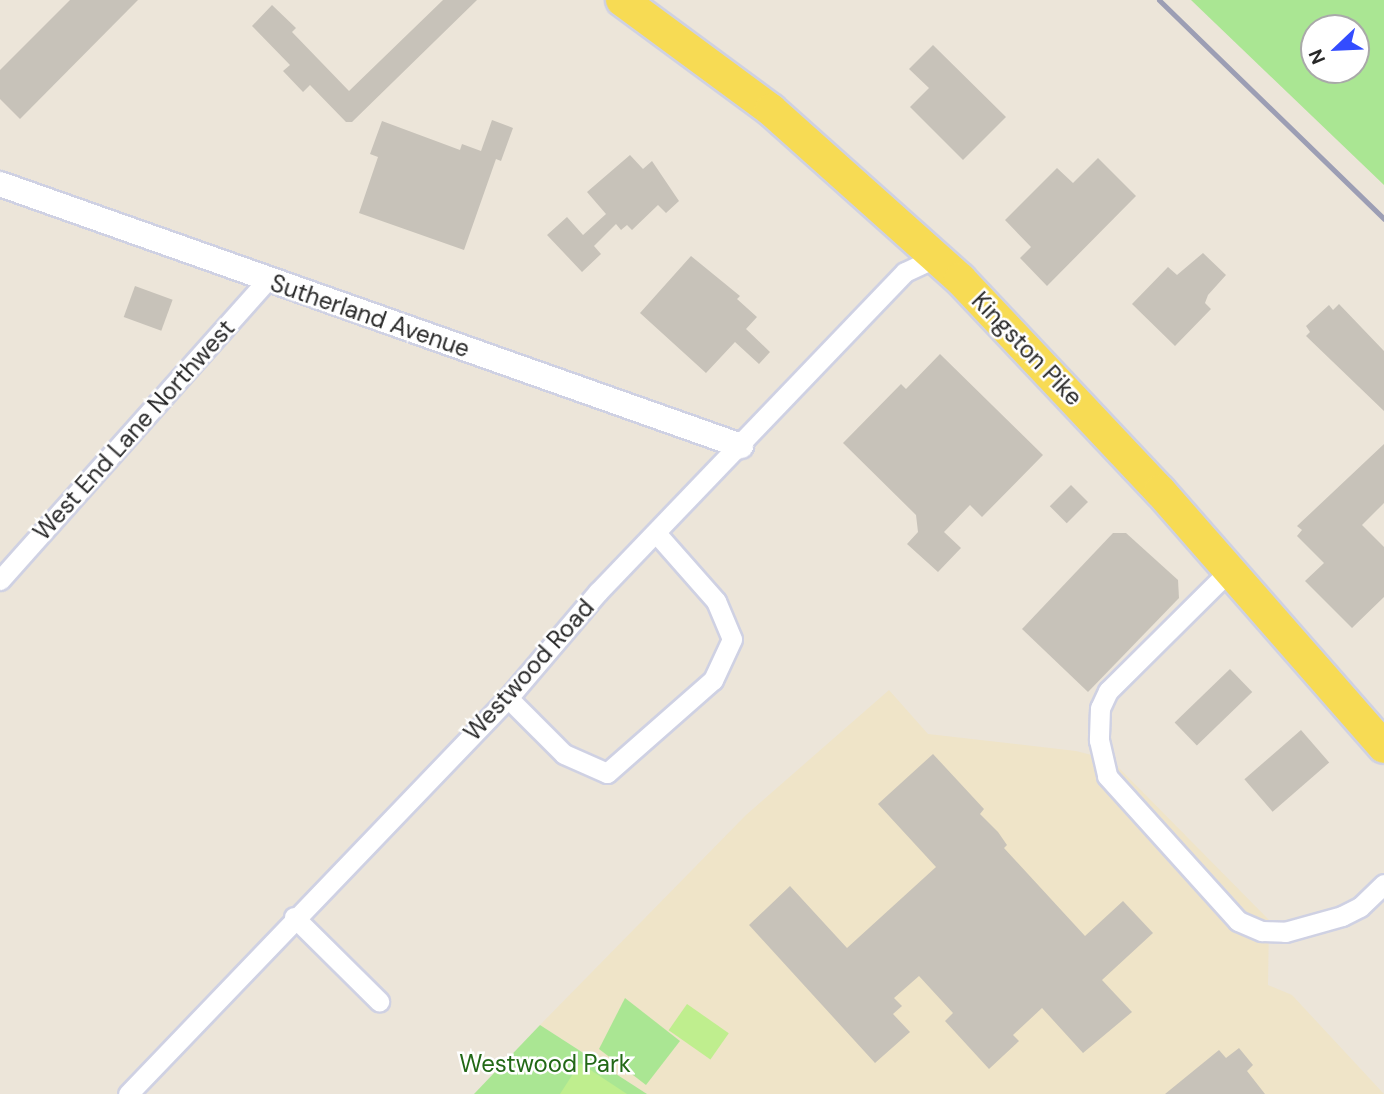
<!DOCTYPE html>
<html>
<head>
<meta charset="utf-8">
<style>
  body { margin:0 }
  #map { position:relative; width:1384px; height:1094px; overflow:hidden; background:#ece5d9; font-family:"DM Sans",sans-serif }
  div>[style] { position:absolute }
  .education>* { inset:0; background:#efe4c8 }
  .green>* { inset:0; background:#aae693 }
  .pitch>* { inset:0; background:#bfee8e; transform-origin:0 0 }
  .building>* { inset:0; background:#c7c2b9; transform-origin:0 0 }
  .roads { filter:drop-shadow(2px 0 #cfd1e3) drop-shadow(-2px 0 #cfd1e3) drop-shadow(0 2px #cfd1e3) drop-shadow(0 -2px #cfd1e3) }
  .minor>* { height:19px; margin:-9.5px; padding:0 9.5px; transform-origin:9.5px; border-radius:9.5px; background:#fff }
  .tertiary>* { height:24px; margin:-12px; padding:0 12px; transform-origin:12px; border-radius:12px; background:#fff }
  .primary>* { height:32px; margin:-16px; padding:0 16px; transform-origin:16px; border-radius:16px; background:#f7db54 }
  .rail>* { height:5px; margin:-2.5px; padding:0 2.5px; transform-origin:2.5px; border-radius:2.5px; background:#9c9eb4 }
  span { translate:-50% -50%; white-space:nowrap; text-align:center; line-height:1.15; -webkit-text-stroke:5px #fff; paint-order:stroke }
  .street-label { font-size:24px; color:#292929 }
  .park-label { font-size:24px; color:#226816 }
  .north { position:absolute; left:1300px; top:14px; width:70px; height:70px; box-sizing:border-box; background:#fff; border:2px solid #a9a9a9; border-radius:50%; rotate:247deg; font-size:19px; font-weight:700; line-height:28px; text-align:center; color:#292929 }
  .north::after { content:''; display:block; margin:auto; width:24px; height:32px; background:#334cff; clip-path:polygon(50% 0,100% 100%,50% 72%,0 100%) }
</style>
</head>
<body>
<div id="map">
  <div class="education">
    <i style="clip-path:polygon(889px 690px,928px 734px,1076px 751px,1111px 760px,1269px 920px,1268px 985px,1292px 995px,1384px 1094px,647px 1094px,540px 1025px,746px 815px)"></i>
  </div>
  <div class="green">
    <i style="clip-path:polygon(evenodd,1191px 0,1384px 0,1384px 185px,1191px 0,1314px 28px,1356px 28px,1356px 70px,1314px 70px,1314px 28px)"></i>
    <i style="clip-path:polygon(625px 998px,680px 1041px,646px 1085px,599px 1049px)"></i>
    <i style="clip-path:polygon(540px 1025px,647px 1094px,474px 1094px)"></i>
  </div>
  <div class="pitch">
    <i style="left:687px;top:1004px;width:51px;height:32px;rotate:35deg"></i>
    <i style="clip-path:polygon(580px 1063px,627px 1094px,560px 1094px)"></i>
  </div>
  <div class="building">
    <i style="clip-path:polygon(70px 0,138px 0,20px 119px,0 99px,0 70px)"></i>
    <i style="clip-path:polygon(443px 0,477px 0,352px 122px,346px 122px,310px 85px,303px 92px,283px 71px,290px 65px,252px 26px,272px 5px,296px 28px,292px 32px,349px 91px)"></i>
    <i style="clip-path:polygon(933px 45px,1006px 117px,963px 160px,910px 107px,929px 88px,909px 69px)"></i>
    <i style="clip-path:polygon(492px 120px,513px 128px,501px 161px,496px 159px,464px 250px,359px 213px,378px 157px,370px 154px,382px 121px,460px 150px,462px 144px,481px 151px)"></i>
    <i style="clip-path:polygon(630px 155px,643px 169px,652px 161px,679px 201px,666px 213px,658px 205px,632px 230px,627px 225px,621px 230px,616px 224px,594px 246px,601px 254px,582px 272px,547px 235px,567px 217px,583px 235px,606px 214px,587px 192px)"></i>
    <i style="clip-path:polygon(1098px 158px,1136px 196px,1047px 286px,1020px 258px,1031px 247px,1005px 220px,1057px 168px,1073px 183px)"></i>
    <i style="clip-path:polygon(1203px 253px,1226px 275px,1208px 295px,1205px 303px,1211px 309px,1175px 346px,1132px 304px,1168px 267px,1177px 275px)"></i>
    <i style="clip-path:polygon(691px 256px,740px 296px,737px 299px,757px 317px,746px 329px,770px 352px,759px 364px,735px 342px,706px 373px,640px 313px)"></i>
    <i style="left:135px;top:286px;width:40px;height:33px;rotate:20deg"></i>
    <i style="clip-path:polygon(1339px 304px,1384px 351px,1384px 411px,1306px 336px,1310px 332px,1306px 326px,1329px 305px,1333px 310px)"></i>
    <i style="clip-path:polygon(940px 354px,1043px 455px,982px 517px,970px 505px,944px 532px,961px 548px,938px 572px,907px 544px,918px 532px,916px 515px,843px 443px,901px 384px,906px 389px)"></i>
    <i style="clip-path:polygon(1384px 444px,1384px 503px,1362px 525px,1384px 547px,1384px 597px,1352px 628px,1305px 581px,1324px 563px,1297px 536px,1302px 530px,1297px 526px)"></i>
    <i style="left:1071px;top:485px;width:24px;height:30px;rotate:45deg"></i>
    <i style="clip-path:polygon(1113px 533px,1126px 533px,1178px 580px,1179px 598px,1088px 692px,1022px 629px)"></i>
    <i style="left:1230px;top:669px;width:32px;height:77px;rotate:46deg"></i>
    <i style="left:1301px;top:730px;width:43px;height:75px;rotate:49deg"></i>
    <i style="clip-path:polygon(933px 754px,984px 809px,980px 814px,998px 832px,1007px 845px,1004px 848px,1085px 936px,1123px 901px,1153px 933px,1102px 980px,1132px 1012px,1083px 1053px,1042px 1008px,1013px 1035px,1019px 1041px,989px 1069px,945px 1021px,953px 1013px,919px 976px,894px 998px,902px 1006px,893px 1014px,910px 1032px,875px 1063px,749px 925px,790px 886px,847px 948px,936px 867px,878px 804px)"></i>
    <i style="clip-path:polygon(1239px 1048px,1253px 1065px,1247px 1071px,1265px 1094px,1165px 1094px,1219px 1050px,1226px 1058px)"></i>
  </div>
  <div class="roads">
    <div class="minor">
      <i style="left:1229px;top:571px;width:170px;rotate:135.2deg"></i>
      <i style="left:1108px;top:691px;width:19px;rotate:115deg"></i>
      <i style="left:1100px;top:708px;width:32px;rotate:92deg"></i>
      <i style="left:1099px;top:740px;width:37px;rotate:77deg"></i>
      <i style="left:1107px;top:776px;width:195px;rotate:47.9deg"></i>
      <i style="left:1238px;top:921px;width:26px;rotate:23deg"></i>
      <i style="left:1262px;top:931px;width:23px;rotate:2deg"></i>
      <i style="left:1285px;top:932px;width:59px;rotate:-15.7deg"></i>
      <i style="left:1342px;top:916px;width:20px;rotate:-27deg"></i>
      <i style="left:1360px;top:907px;width:33px;rotate:-44deg"></i>
      <i style="left:0;top:580px;width:403px;rotate:-48.3deg"></i>
      <i style="left:508px;top:698px;width:79px;rotate:45deg"></i>
      <i style="left:564px;top:754px;width:47px;rotate:23.8deg"></i>
      <i style="left:607px;top:773px;width:141px;rotate:-41.3deg"></i>
      <i style="left:713px;top:680px;width:45px;rotate:-65.1deg"></i>
      <i style="left:732px;top:639px;width:41px;rotate:-112.8deg"></i>
      <i style="left:716px;top:601px;width:89px;rotate:-131.4deg"></i>
      <i style="left:294px;top:917px;width:120px;rotate:44.7deg"></i>
      <i style="left:128px;top:1094px;width:549px;rotate:-46.18deg"></i>
      <i style="left:508px;top:698px;width:139px;rotate:-49.7deg"></i>
      <i style="left:598px;top:592px;width:443px;rotate:-46.2deg"></i>
      <i style="left:905px;top:272px;width:35px;rotate:-25deg"></i>
    </div>
    <div class="tertiary">
      <i style="left:0;top:184px;width:786px;rotate:19.47deg"></i>
    </div>
    <div class="primary">
      <i style="left:622px;top:0;width:185px;rotate:36.4deg"></i>
      <i style="left:771px;top:110px;width:254px;rotate:41.8deg"></i>
      <i style="left:960px;top:279px;width:291px;rotate:46.7deg"></i>
      <i style="left:1160px;top:491px;width:340px;rotate:48.8deg"></i>
    </div>
  </div>
  <div class="rail">
    <i style="left:1159px;top:0;width:314px;rotate:44.2deg"></i>
  </div>
  <div class="street-label">
    <span style="left:370px;top:316px;rotate:19deg">Sutherland Avenue</span>
    <span style="left:1027px;top:349px;rotate:46deg">Kingston Pike</span>
    <span style="left:134px;top:430px;rotate:-48deg">West End Lane Northwest</span>
    <span style="left:529px;top:670px;rotate:-48deg">Westwood Road</span>
  </div>
  <div class="park-label">
    <span style="left:545px;top:1064px">Westwood Park</span>
  </div>
  <div class="north">N</div>
</div>
</body>
</html>
